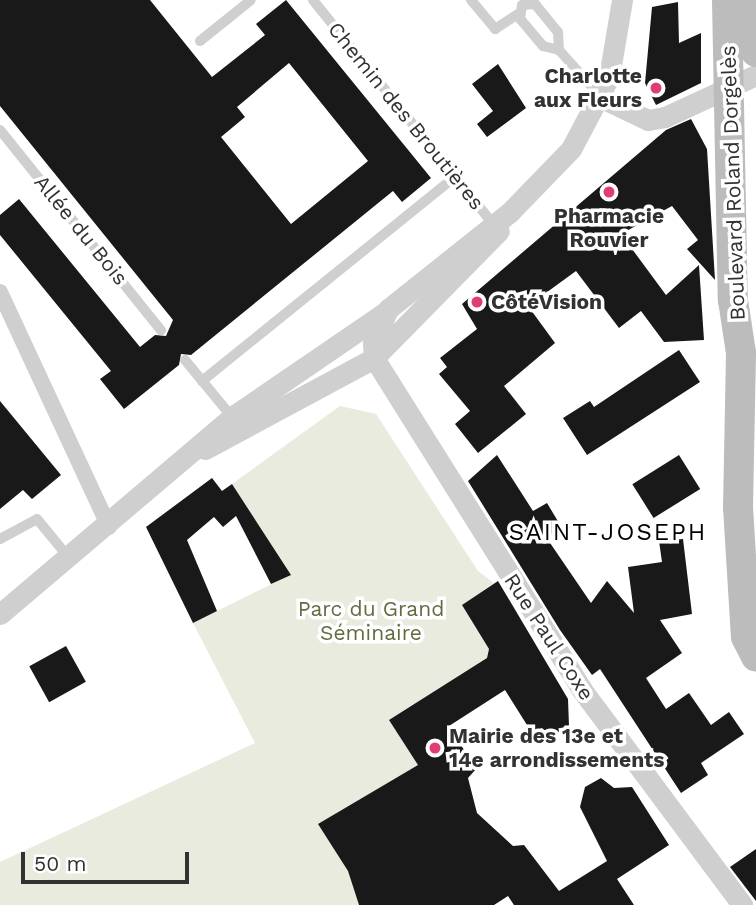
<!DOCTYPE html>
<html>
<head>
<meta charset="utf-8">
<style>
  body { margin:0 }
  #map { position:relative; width:756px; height:905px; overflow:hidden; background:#fff; font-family:"Work Sans",sans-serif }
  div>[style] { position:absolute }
  .green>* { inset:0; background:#e8ebde }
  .building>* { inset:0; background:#191919; transform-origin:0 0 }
  .service>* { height:10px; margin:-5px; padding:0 5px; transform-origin:5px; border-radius:5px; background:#cfcfcf }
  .pedestrian>* { height:16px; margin:-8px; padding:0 8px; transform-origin:8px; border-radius:8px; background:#cfcfcf }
  .minor>* { height:21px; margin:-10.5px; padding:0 10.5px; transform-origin:10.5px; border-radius:10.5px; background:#cfcfcf }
  .secondary>* { height:30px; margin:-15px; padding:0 15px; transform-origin:15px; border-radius:15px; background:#bcbcbc }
  .dots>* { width:19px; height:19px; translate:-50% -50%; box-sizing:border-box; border:4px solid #fff; border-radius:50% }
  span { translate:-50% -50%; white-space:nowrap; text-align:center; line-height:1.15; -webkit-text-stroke:7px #fff; paint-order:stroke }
  .poi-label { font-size:21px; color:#323232; font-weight:700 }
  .right { translate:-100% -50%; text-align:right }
  .left { translate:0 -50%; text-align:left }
  .street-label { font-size:21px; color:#323232 }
  .park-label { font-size:21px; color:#606d40 }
  .quarter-label { font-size:24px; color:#000; letter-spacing:2px }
  .scale { position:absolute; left:21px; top:852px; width:168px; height:32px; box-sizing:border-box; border:4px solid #323232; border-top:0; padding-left:9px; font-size:21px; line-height:24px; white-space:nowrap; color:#323232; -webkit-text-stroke:5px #fff; paint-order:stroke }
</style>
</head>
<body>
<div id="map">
  <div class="green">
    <i style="clip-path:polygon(340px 406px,376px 414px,478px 571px,494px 583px,462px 605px,489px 649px,487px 658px,418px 765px,319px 824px,349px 873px,359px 905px,0 905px,0 862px,255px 743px,193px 623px,290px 575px,232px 484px)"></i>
  </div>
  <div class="building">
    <i style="clip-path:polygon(evenodd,0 0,150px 0,212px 77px,265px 35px,256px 24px,286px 0,431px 178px,402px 202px,393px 191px,191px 355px,181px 354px,179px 365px,124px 409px,100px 379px,111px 371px,0 235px,0 215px,19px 199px,140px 347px,155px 335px,166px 336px,173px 320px,0 106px,0 0,289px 63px,368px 161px,291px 224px,221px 137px,245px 117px,237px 107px,289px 63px)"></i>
    <i style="clip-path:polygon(678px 2px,679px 43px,701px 33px,701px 83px,656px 105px,645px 83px,652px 7px)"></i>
    <i style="clip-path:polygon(498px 64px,526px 108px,487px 137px,477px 124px,493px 111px,472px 84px)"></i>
    <i style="clip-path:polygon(691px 119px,707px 149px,715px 280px,687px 249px,698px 240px,672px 206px,621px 234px,666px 295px,699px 265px,704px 340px,664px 342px,641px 311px,619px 328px,576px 271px,528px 306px,555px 343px,504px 386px,526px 414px,478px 453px,455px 424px,470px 411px,439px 374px,447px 367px,440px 358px,477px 329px,462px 304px,666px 130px)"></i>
    <i style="clip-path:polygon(679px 350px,700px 382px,587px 455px,563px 418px,590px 401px,594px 407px)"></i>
    <i style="clip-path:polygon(0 401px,61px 475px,32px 499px,23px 490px,0 509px)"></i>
    <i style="clip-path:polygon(497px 455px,533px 511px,547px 503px,562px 528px,546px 537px,591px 603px,607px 581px,634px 613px,628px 567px,662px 562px,659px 541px,683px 539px,692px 614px,660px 620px,682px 653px,646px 678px,666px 709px,689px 693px,711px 725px,729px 712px,744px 734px,701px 763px,708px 775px,681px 793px,600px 669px,592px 675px,560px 630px,468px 481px)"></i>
    <i style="left:679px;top:455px;width:40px;height:55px;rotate:58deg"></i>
    <i style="clip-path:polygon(212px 478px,222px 491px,232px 484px,291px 575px,271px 584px,236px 516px,223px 527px,214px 517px,187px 540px,217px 611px,193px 623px,146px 527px)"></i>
    <i style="clip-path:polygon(498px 581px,568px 699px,569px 726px,551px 737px,542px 728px,532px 733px,505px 690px,449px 726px,476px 769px,468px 778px,477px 813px,513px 846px,524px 845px,559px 891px,607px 861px,580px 807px,585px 787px,601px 778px,614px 788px,632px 787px,669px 845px,617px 879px,634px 905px,514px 905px,508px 896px,494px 905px,359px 905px,348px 871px,318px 824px,418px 765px,389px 720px,487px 658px,489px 649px,462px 605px)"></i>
    <i style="left:66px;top:646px;width:41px;height:42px;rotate:61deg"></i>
    <i style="clip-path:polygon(756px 849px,756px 901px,730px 867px)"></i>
  </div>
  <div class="service">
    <i style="left:313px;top:0;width:290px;rotate:51.2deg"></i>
    <i style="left:471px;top:0;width:38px;rotate:50deg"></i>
    <i style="left:495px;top:29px;width:27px;rotate:-33deg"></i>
    <i style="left:200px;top:41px;width:65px;rotate:-38.8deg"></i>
    <i style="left:559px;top:50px;width:16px;rotate:-166deg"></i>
    <i style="left:543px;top:46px;width:35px;rotate:-130deg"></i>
    <i style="left:520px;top:19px;width:14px;rotate:-82deg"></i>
    <i style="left:522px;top:5px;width:13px;rotate:-4deg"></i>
    <i style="left:535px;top:4px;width:36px;rotate:51deg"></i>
    <i style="left:558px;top:32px;width:18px;rotate:87deg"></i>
    <i style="left:559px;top:50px;width:62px;rotate:48.3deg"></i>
    <i style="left:0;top:130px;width:257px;rotate:51.2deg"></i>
    <i style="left:185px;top:360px;width:74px;rotate:50.5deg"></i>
    <i style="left:202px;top:381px;width:325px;rotate:-38.9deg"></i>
    <i style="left:0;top:539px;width:42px;rotate:-28.4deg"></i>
    <i style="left:37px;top:519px;width:52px;rotate:50.5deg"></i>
  </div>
  <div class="pedestrian">
    <i style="left:0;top:292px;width:259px;rotate:65.1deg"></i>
  </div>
  <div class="minor">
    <i style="left:622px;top:0;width:78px;rotate:99.6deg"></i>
    <i style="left:609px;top:77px;width:81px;rotate:117.8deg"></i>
    <i style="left:571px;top:149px;width:88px;rotate:134.1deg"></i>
    <i style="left:510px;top:212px;width:156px;rotate:141.5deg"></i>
    <i style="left:388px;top:309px;width:37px;rotate:114deg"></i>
    <i style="left:373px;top:343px;width:15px;rotate:86deg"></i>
    <i style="left:374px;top:358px;width:392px;rotate:57.9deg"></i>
    <i style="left:582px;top:690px;width:268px;rotate:53.3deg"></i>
    <i style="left:602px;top:98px;width:51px;rotate:25.6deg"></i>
    <i style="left:648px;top:120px;width:17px;rotate:-10deg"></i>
    <i style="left:665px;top:117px;width:100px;rotate:-24.8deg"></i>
    <i style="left:205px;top:449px;width:192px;rotate:-28.3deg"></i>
    <i style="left:374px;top:358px;width:178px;rotate:-45.5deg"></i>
    <i style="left:0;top:614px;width:304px;rotate:-40.3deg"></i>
    <i style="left:232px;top:417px;width:184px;rotate:-34.4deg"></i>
  </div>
  <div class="secondary">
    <i style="left:727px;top:0;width:300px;rotate:88.9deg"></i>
    <i style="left:733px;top:300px;width:54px;rotate:81.4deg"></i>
    <i style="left:741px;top:353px;width:154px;rotate:91.1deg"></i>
    <i style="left:738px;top:507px;width:130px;rotate:86.5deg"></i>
    <i style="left:746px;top:637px;width:22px;rotate:63deg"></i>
    <i style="left:754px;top:0;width:52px;rotate:87.8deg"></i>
  </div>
  <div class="dots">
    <i style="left:656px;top:88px;background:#e03d70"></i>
    <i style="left:609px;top:192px;background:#e03d70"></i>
    <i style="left:477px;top:302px;background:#e03d70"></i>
    <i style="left:435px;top:748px;background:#e03d70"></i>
  </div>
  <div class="poi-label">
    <span class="right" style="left:642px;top:88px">Charlotte<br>aux Fleurs</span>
    <span style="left:609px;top:228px">Pharmacie<br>Rouvier</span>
    <span class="left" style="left:491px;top:302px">CôtéVision</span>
    <span class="left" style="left:449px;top:748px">Mairie des 13e et<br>14e arrondissements</span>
  </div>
  <div class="street-label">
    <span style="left:406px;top:116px;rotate:51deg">Chemin des Broutières</span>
    <span style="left:733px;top:183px;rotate:-92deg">Boulevard Roland Dorgelès</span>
    <span style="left:81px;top:230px;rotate:51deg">Allée du Bois</span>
    <span style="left:549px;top:637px;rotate:57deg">Rue Paul Coxe</span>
  </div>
  <div class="park-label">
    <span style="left:371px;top:621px">Parc du Grand<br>Séminaire</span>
  </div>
  <div class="quarter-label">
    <span style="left:608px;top:533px">SAINT-JOSEPH</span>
  </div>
  <div class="scale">50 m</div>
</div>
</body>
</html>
